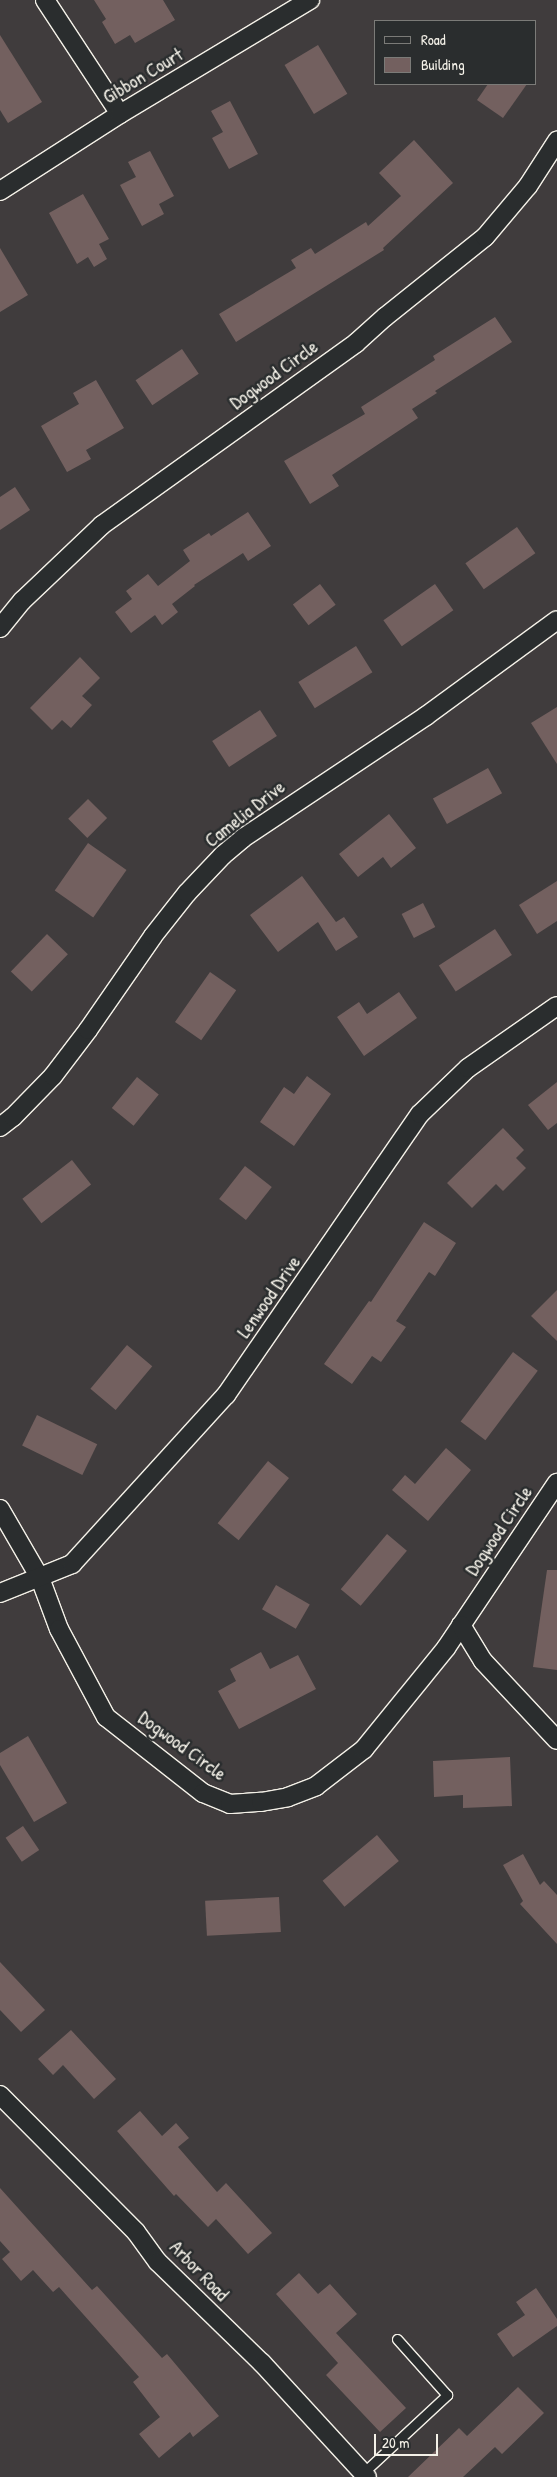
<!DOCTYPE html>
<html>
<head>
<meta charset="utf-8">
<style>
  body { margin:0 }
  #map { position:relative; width:557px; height:2477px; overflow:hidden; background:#403c3d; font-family:"Patrick Hand",sans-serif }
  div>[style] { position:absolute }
  .building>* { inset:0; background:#73605f; transform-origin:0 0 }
  .roads { filter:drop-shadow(1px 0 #f4f1e8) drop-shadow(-1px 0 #f4f1e8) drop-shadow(0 1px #f4f1e8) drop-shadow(0 -1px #f4f1e8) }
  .lane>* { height:9px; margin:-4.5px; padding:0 4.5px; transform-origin:4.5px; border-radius:4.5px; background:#2a2d2e }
  .street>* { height:18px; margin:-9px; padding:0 9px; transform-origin:9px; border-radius:9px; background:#2a2d2e }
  span { translate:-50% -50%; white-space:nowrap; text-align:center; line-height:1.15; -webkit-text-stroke:5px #2a2d2e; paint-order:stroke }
  .street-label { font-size:19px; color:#f4f1e8 }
  .legend { position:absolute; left:374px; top:20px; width:162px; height:65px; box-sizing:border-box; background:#2a2d2e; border:1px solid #7b7b78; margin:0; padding:6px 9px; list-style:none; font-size:15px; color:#f4f1e8 }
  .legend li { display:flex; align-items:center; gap:10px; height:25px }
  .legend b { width:25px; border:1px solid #7b7b78 }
  .scale { position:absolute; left:374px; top:2434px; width:64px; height:22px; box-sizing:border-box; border:2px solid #f4f1e8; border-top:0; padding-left:6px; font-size:15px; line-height:18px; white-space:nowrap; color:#f4f1e8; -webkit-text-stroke:4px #2a2d2e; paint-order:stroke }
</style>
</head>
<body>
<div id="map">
  <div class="building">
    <i style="clip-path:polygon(94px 0,163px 0,175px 20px,135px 43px,130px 35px,115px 44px,102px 22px,106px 19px)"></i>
    <i style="clip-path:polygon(0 35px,42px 102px,8px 123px,0 110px)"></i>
    <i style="left:318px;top:45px;width:57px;height:39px;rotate:59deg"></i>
    <i style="clip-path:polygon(488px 84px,527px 84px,503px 118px,477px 100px)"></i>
    <i style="clip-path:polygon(230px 101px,258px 154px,229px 169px,212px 138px,223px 132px,211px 111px)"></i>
    <i style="clip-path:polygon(414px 140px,453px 183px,383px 248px,384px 250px,236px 342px,219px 314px,296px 268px,291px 260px,311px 248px,315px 254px,366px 222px,368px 226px,401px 196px,379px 173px)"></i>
    <i style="clip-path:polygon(150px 151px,174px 196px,159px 204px,164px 214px,142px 226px,120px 185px,136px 177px,128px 162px)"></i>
    <i style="clip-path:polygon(83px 194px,109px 239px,99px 244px,107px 259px,94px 267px,88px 257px,77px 264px,49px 213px)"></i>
    <i style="clip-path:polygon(0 248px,28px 295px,0 312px)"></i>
    <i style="clip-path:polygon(495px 317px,512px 342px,435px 391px,437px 393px,412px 409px,418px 418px,332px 475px,339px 486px,310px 504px,284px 461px,365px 414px,361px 407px,435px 360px,433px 356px)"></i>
    <i style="left:182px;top:349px;width:30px;height:56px;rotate:56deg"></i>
    <i style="clip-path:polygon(96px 380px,124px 428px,86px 450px,91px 459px,67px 472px,41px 426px,79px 404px,73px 393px)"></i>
    <i style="clip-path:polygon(15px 487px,30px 510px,0 530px,0 497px)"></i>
    <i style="clip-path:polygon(248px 512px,271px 546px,248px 561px,243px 553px,194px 585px,195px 586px,172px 604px,178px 612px,162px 625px,155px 615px,131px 633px,115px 612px,132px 599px,126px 591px,148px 574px,158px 586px,190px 561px,183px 550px,209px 533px,211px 536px)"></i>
    <i style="left:517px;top:527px;width:32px;height:63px;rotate:55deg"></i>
    <i style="left:320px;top:584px;width:26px;height:34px;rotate:53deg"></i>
    <i style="left:435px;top:584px;width:32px;height:63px;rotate:55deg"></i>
    <i style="left:356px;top:646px;width:31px;height:68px;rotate:58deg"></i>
    <i style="clip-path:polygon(80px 657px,100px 678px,82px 696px,92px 705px,71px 728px,62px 720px,52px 730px,30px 708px)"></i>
    <i style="clip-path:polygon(557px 707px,557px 764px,531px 723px)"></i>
    <i style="left:260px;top:710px;width:31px;height:57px;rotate:57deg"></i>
    <i style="left:488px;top:768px;width:29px;height:63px;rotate:61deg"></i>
    <i style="left:88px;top:799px;width:27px;height:28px;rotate:45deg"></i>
    <i style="clip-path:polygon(389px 814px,416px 848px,391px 868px,383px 857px,358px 877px,339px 854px)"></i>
    <i style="left:88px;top:843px;width:47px;height:58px;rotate:35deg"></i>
    <i style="clip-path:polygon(302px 876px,336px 922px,344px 917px,358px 937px,336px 951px,318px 922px,278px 952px,250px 915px)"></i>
    <i style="clip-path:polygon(557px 881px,557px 921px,537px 934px,519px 905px)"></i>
    <i style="left:423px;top:903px;width:27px;height:24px;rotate:63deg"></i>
    <i style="left:495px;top:929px;width:31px;height:67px;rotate:57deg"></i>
    <i style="left:47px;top:934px;width:29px;height:52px;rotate:44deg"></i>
    <i style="left:210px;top:972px;width:32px;height:61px;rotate:35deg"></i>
    <i style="clip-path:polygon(399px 992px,417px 1018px,364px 1056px,337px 1017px,359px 1002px,367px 1014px)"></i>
    <i style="clip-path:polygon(307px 1076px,331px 1094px,294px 1146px,260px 1122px,284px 1087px,294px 1094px)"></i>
    <i style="left:137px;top:1077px;width:28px;height:40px;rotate:39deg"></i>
    <i style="clip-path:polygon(557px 1082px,557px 1123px,548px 1130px,528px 1105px)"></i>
    <i style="clip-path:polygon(503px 1128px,524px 1150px,516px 1158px,526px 1168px,503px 1191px,496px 1184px,472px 1208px,447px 1183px)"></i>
    <i style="left:72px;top:1160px;width:31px;height:63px;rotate:52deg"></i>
    <i style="left:245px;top:1166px;width:34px;height:42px;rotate:38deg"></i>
    <i style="clip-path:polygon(424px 1222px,456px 1243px,435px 1276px,429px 1272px,396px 1321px,406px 1327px,381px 1362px,372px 1356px,352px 1384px,324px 1364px,369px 1301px,371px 1302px)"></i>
    <i style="clip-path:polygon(557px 1290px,557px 1341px,531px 1316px)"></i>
    <i style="left:127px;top:1345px;width:33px;height:57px;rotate:40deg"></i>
    <i style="left:513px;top:1352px;width:31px;height:87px;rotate:37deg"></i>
    <i style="left:37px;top:1415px;width:67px;height:34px;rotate:26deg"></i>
    <i style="clip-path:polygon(446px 1448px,471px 1470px,428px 1521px,392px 1490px,405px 1475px,415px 1484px)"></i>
    <i style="left:268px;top:1461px;width:27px;height:80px;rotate:39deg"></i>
    <i style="left:387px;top:1534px;width:26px;height:72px;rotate:40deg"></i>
    <i style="clip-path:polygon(547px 1570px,557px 1570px,557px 1670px,533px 1667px)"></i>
    <i style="left:276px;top:1585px;width:39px;height:28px;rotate:30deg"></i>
    <i style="clip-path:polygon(261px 1652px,270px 1669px,298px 1655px,316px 1689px,239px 1729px,218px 1691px,236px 1681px,230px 1669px)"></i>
    <i style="clip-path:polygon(28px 1736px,67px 1803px,34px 1822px,0 1765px,0 1753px)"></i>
    <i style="clip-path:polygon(510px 1757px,512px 1806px,463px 1808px,463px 1795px,434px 1797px,433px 1761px)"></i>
    <i style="left:23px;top:1826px;width:29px;height:21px;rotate:56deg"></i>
    <i style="left:377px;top:1835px;width:34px;height:71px;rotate:50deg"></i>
    <i style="clip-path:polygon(523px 1854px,540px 1885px,544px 1881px,557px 1895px,557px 1944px,520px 1904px,523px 1901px,503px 1865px)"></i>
    <i style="left:279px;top:1897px;width:35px;height:74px;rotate:87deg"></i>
    <i style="clip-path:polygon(0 1962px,45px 2010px,21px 2032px,0 2010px)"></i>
    <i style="clip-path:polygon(71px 2030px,116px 2079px,94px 2099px,63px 2065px,53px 2075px,38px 2059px)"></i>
    <i style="clip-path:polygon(140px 2111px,162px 2136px,176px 2123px,189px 2138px,178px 2147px,217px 2192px,226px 2183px,272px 2233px,248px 2254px,216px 2219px,208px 2227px,176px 2194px,174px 2196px,117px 2131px)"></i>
    <i style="clip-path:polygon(0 2188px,92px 2290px,97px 2286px,162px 2358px,167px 2354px,219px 2416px,193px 2437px,190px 2432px,159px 2458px,139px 2434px,160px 2417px,133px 2382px,139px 2377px,59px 2287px,53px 2292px,33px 2270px,21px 2281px,2px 2259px,10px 2252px,0 2241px)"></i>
    <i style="clip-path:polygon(299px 2273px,318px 2294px,330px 2284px,357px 2314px,336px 2333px,406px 2408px,380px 2432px,326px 2375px,338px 2363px,276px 2294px)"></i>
    <i style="clip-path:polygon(536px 2288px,557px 2319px,557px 2326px,513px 2357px,497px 2334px,525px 2315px,516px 2302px)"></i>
    <i style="clip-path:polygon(518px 2387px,544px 2413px,502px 2454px,495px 2447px,463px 2477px,408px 2477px,459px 2428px,467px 2436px)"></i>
  </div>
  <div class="roads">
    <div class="lane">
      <i style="left:363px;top:2473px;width:115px;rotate:-42.9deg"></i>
      <i style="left:447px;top:2395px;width:75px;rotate:-131.8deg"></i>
    </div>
    <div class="street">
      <i style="left:45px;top:0;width:136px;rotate:56.7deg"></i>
      <i style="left:0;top:191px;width:143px;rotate:-32.7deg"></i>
      <i style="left:120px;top:114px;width:222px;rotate:-31deg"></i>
      <i style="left:0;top:628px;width:35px;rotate:-51deg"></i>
      <i style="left:22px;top:601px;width:110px;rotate:-43.5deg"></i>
      <i style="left:102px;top:525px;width:312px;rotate:-35.6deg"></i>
      <i style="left:356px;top:343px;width:39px;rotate:-42deg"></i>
      <i style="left:385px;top:317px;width:128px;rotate:-38.7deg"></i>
      <i style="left:485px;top:237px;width:67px;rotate:-49.9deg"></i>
      <i style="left:528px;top:186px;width:54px;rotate:-57.2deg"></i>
      <i style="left:0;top:1127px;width:16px;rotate:-38deg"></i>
      <i style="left:13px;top:1117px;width:57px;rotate:-45.7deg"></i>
      <i style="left:53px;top:1076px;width:58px;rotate:-52.7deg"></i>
      <i style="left:88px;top:1030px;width:114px;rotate:-55.3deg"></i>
      <i style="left:153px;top:936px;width:55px;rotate:-51.7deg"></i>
      <i style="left:187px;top:893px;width:52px;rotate:-46.5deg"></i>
      <i style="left:223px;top:855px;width:26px;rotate:-40deg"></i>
      <i style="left:243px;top:838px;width:220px;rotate:-33.7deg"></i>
      <i style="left:426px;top:716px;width:162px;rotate:-36.2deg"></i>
      <i style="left:0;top:1509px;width:80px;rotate:59.9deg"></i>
      <i style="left:40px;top:1578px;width:54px;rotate:69.6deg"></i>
      <i style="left:59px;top:1629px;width:100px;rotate:61.9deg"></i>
      <i style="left:106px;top:1717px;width:123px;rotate:38.1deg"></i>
      <i style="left:203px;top:1793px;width:29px;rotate:22deg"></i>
      <i style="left:230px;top:1804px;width:31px;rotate:-4deg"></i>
      <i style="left:261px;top:1802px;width:27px;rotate:-10deg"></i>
      <i style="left:288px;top:1797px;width:30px;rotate:-21deg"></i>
      <i style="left:316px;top:1786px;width:61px;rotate:-37.6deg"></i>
      <i style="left:364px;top:1749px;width:130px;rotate:-50.9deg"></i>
      <i style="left:446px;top:1648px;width:199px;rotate:-56.1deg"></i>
      <i style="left:0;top:1593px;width:78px;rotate:-21.9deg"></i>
      <i style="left:72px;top:1564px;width:229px;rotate:-47.7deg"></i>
      <i style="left:226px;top:1395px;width:341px;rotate:-55.4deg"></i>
      <i style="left:420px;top:1114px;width:66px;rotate:-43.8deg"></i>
      <i style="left:468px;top:1068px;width:108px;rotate:-34.9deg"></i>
      <i style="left:461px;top:1625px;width:42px;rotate:58.6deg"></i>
      <i style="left:483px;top:1661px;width:108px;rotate:46.9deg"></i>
      <i style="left:0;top:2095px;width:193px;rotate:45.2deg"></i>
      <i style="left:136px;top:2232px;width:37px;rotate:54deg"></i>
      <i style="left:158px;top:2262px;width:145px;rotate:44.2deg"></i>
      <i style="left:262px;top:2363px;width:155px;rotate:47.4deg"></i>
    </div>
  </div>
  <div class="street-label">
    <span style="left:143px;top:76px;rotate:-31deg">Gibbon Court</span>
    <span style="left:274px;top:375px;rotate:-36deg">Dogwood Circle</span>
    <span style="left:245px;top:814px;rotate:-38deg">Camelia Drive</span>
    <span style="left:269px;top:1297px;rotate:-55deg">Lenwood Drive</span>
    <span style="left:499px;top:1531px;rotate:-56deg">Dogwood Circle</span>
    <span style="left:182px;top:1746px;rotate:36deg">Dogwood Circle</span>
    <span style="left:199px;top:2271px;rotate:46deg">Arbor Road</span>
  </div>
  <ul class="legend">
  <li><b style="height:6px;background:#2a2d2e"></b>Road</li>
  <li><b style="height:14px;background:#73605f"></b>Building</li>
  </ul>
  <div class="scale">20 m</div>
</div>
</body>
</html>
